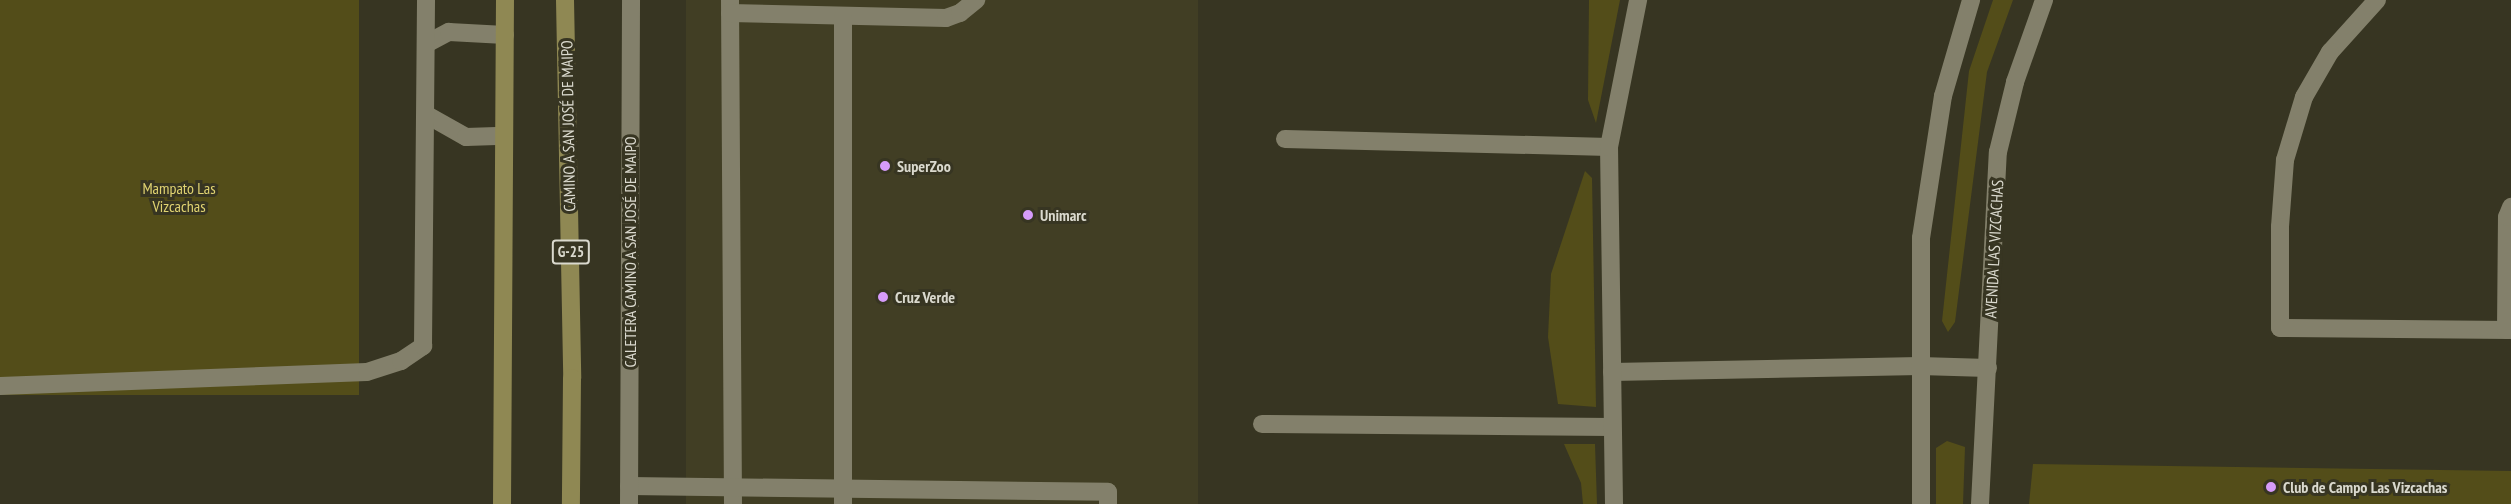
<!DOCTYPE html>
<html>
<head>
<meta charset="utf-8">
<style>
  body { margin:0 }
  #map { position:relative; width:2511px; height:504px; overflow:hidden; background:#373522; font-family:"PT Sans Narrow",sans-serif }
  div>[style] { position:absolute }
  .built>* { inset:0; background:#413e24; transform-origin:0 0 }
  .green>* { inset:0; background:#534d19; transform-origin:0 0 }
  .lane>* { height:18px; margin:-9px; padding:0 9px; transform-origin:9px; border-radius:9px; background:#83806b }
  .street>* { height:18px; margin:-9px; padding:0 9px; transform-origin:9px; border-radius:9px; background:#83806b }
  .primary>* { height:18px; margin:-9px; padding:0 9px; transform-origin:9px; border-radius:9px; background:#8f8853 }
  .dots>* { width:16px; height:16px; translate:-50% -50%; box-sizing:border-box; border:3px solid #373522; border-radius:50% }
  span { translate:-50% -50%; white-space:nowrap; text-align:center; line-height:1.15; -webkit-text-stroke:6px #373522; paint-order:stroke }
  .shield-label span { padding:2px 4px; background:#373522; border:2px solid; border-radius:4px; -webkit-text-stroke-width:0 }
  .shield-label { font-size:15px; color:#dad9ce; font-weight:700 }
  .street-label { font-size:16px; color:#dad9ce }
  .poi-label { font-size:16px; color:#dad9ce; font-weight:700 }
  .left { translate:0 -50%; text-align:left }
  .park-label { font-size:16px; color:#e0d371 }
</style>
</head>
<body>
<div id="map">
  <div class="built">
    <i style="left:686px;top:0;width:512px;height:504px"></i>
  </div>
  <div class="green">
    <i style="left:0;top:0;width:359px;height:395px"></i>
    <i style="clip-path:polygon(1589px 0,1620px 0,1596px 123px,1588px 100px)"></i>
    <i style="clip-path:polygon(1993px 0,2013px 0,1987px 72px,1955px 322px,1948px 332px,1942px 321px,1969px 71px)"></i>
    <i style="clip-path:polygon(1585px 171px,1592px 178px,1596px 407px,1558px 404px,1548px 337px,1551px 274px)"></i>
    <i style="clip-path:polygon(1947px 441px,1965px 447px,1963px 504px,1936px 504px,1936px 448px)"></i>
    <i style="clip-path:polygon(1564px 444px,1595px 444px,1597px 504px,1583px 504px,1581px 483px)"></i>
    <i style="clip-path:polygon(2033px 464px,2511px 471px,2511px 504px,2029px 504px)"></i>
  </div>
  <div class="lane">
    <i style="left:730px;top:0;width:504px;rotate:89.66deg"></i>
    <i style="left:730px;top:13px;width:216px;rotate:1.3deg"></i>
    <i style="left:946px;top:18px;width:15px;rotate:-20deg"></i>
    <i style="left:960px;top:13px;width:21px;rotate:-39deg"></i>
    <i style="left:426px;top:44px;width:26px;rotate:-28deg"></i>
    <i style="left:449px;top:32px;width:56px;rotate:3.1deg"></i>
    <i style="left:427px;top:115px;width:45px;rotate:29.4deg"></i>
    <i style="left:466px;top:137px;width:38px;rotate:-2deg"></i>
    <i style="left:0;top:386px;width:367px;rotate:-2.2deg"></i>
    <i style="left:367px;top:372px;width:36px;rotate:-18deg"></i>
    <i style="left:401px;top:361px;width:27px;rotate:-34deg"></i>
    <i style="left:423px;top:346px;width:346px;rotate:-89.5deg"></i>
    <i style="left:629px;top:486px;width:479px;rotate:0.7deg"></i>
    <i style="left:1108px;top:492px;width:12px;rotate:90deg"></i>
    <i style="left:843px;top:504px;width:487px;rotate:-90deg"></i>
  </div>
  <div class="street">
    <i style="left:2377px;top:0;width:70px;rotate:132.1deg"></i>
    <i style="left:2330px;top:52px;width:52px;rotate:120deg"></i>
    <i style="left:2304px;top:97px;width:66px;rotate:106.8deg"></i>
    <i style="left:2285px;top:160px;width:67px;rotate:94.3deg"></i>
    <i style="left:2280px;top:227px;width:101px;rotate:90deg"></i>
    <i style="left:2280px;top:328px;width:231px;rotate:0.5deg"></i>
    <i style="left:1285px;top:139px;width:324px;rotate:1.4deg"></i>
    <i style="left:2506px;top:330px;width:113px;rotate:-89.5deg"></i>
    <i style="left:2507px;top:217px;width:11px;rotate:-68deg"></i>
    <i style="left:1612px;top:372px;width:308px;rotate:-1.1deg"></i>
    <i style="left:1920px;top:366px;width:68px;rotate:1.7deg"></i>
    <i style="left:1262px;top:424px;width:350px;rotate:0.5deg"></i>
    <i style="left:629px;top:504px;width:504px;rotate:-89.77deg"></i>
    <i style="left:1614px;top:504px;width:357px;rotate:-90.8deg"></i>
    <i style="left:1609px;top:147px;width:150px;rotate:-78.8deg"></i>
    <i style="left:1921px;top:504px;width:266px;rotate:-90deg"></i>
    <i style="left:1921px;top:238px;width:144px;rotate:-81.2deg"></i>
    <i style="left:1943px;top:96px;width:100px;rotate:-73.7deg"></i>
    <i style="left:1980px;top:504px;width:352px;rotate:-87.1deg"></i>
    <i style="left:1998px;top:152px;width:72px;rotate:-76.3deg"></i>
    <i style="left:2015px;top:82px;width:87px;rotate:-70.5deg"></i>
  </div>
  <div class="primary">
    <i style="left:565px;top:0;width:378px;rotate:88.9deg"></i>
    <i style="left:572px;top:378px;width:126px;rotate:90.5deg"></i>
    <i style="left:502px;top:504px;width:504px;rotate:-89.66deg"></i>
  </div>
  <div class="dots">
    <i style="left:885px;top:166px;background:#d69bfa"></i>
    <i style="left:1028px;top:215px;background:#d69bfa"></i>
    <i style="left:883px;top:297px;background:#d69bfa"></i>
    <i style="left:2271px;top:487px;background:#d69bfa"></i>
  </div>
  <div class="shield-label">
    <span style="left:571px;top:252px">G-25</span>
  </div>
  <div class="street-label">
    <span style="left:568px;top:126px;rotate:-91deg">CAMINO A SAN JOSÉ DE MAIPO</span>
    <span style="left:1994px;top:249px;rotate:-87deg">AVENIDA LAS VIZCACHAS</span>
    <span style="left:630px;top:252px;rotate:-90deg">CALETERA CAMINO A SAN JOSÉ DE MAIPO</span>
  </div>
  <div class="poi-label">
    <span class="left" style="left:897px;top:166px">SuperZoo</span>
    <span class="left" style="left:1040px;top:215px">Unimarc</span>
    <span class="left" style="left:895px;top:297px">Cruz Verde</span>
    <span class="left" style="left:2283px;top:487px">Club de Campo Las Vizcachas</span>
  </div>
  <div class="park-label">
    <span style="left:179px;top:197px">Mampato Las<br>Vizcachas</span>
  </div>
</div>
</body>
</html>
